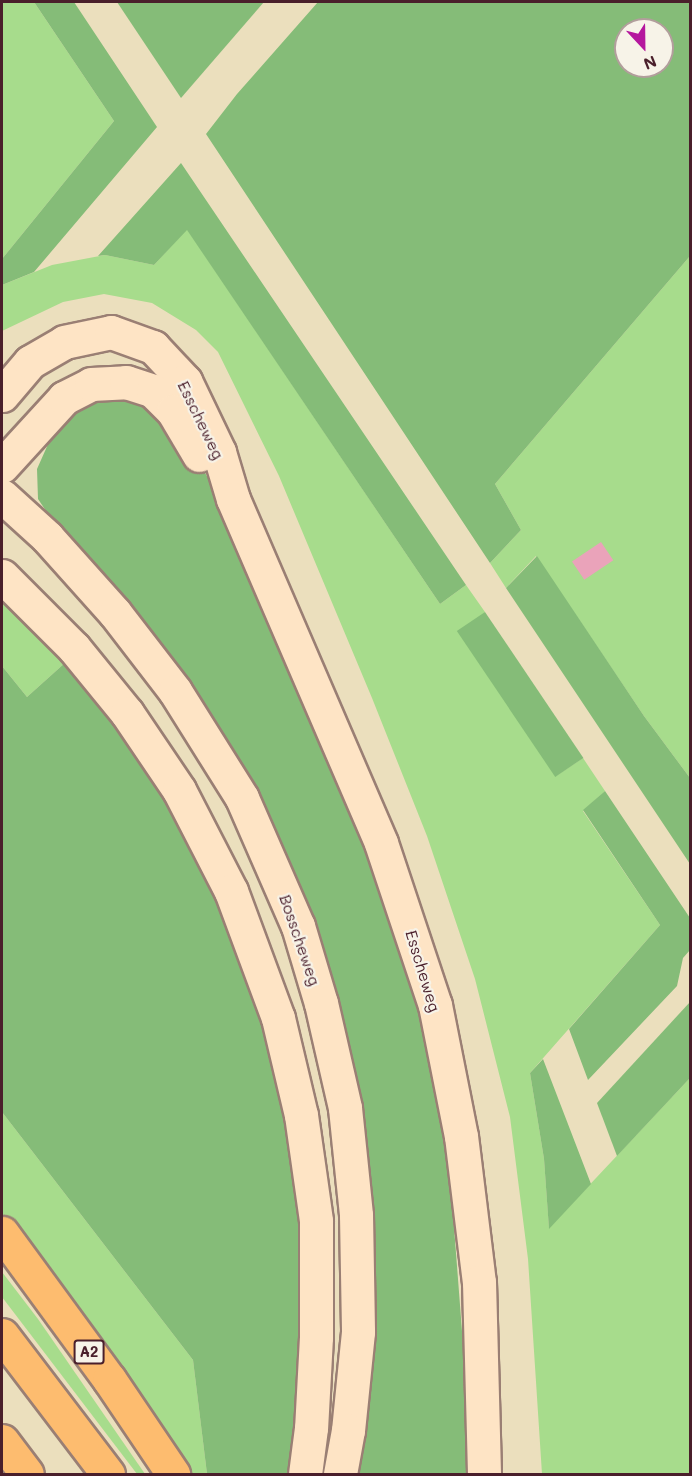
<!DOCTYPE html>
<html>
<head>
<meta charset="utf-8">
<style>
  body { margin:0 }
  #map { position:relative; width:692px; height:1476px; overflow:hidden; background:#ebdfbd; font-family:Mali,sans-serif }
  div>[style] { position:absolute }
  .green>* { inset:0; background:#a7dc8c }
  .forest>* { inset:0; background:#85bc78; transform-origin:0 0 }
  .building>* { inset:0; background:#eaa3ba; transform-origin:0 0 }
  .roads { filter:drop-shadow(2px 0 #9a7f74) drop-shadow(-2px 0 #9a7f74) drop-shadow(0 2px #9a7f74) drop-shadow(0 -2px #9a7f74) }
  .secondary>* { height:33px; margin:-16.5px; padding:0 16.5px; transform-origin:16.5px; border-radius:16.5px; background:#fee4c5 }
  .highway>* { height:33px; margin:-16.5px; padding:0 16.5px; transform-origin:16.5px; border-radius:16.5px; background:#fdbc6f }
  span { translate:-50% -50%; white-space:nowrap; text-align:center; line-height:1.15; -webkit-text-stroke:4.5px #f7f3e8; paint-order:stroke }
  .shield-label span { padding:2px 4px; background:#f7f3e8; border:2px solid; border-radius:4px; -webkit-text-stroke-width:0 }
  .shield-label { font-size:15px; color:#4a1f2b; font-weight:700 }
  .street-label { font-size:16px; color:#4a1f2b }
  .frame { position:absolute; inset:0; border:3px solid #4a1f2b; pointer-events:none }
  .north { position:absolute; left:614px; top:18px; width:60px; height:60px; box-sizing:border-box; background:#f7f3e8; border:2px solid #b29e9c; border-radius:50%; rotate:158deg; font-size:16px; font-weight:700; line-height:24px; text-align:center; color:#4a1f2b }
  .north::after { content:''; display:block; margin:auto; width:21px; height:27px; background:#b5179e; clip-path:polygon(50% 0,100% 100%,50% 72%,0 100%) }
</style>
</head>
<body>
<div id="map">
  <div class="green">
    <i style="clip-path:polygon(2px 2px,34px 2px,114px 121px,2px 259px)"></i>
    <i style="clip-path:polygon(187px 229px,440px 604px,466px 585px,485px 612px,463px 637px,556px 776px,583px 758px,605px 791px,583px 811px,660px 925px,530px 1073px,544px 1159px,549px 1228px,690px 1078px,690px 1474px,542px 1474px,528px 1259px,510px 1117px,475px 979px,427px 836px,372px 698px,279px 476px,218px 352px,196px 330px,152px 303px,104px 294px,63px 302px,2px 331px,2px 285px,52px 265px,105px 255px,154px 265px)"></i>
    <i style="clip-path:polygon(690px 256px,690px 778px,644px 716px,536px 556px,506px 588px,490px 563px,521px 530px,495px 484px)"></i>
    <i style="clip-path:polygon(2px 598px,66px 662px,27px 697px,2px 666px)"></i>
    <i style="clip-path:polygon(2px 1112px,193px 1360px,207px 1474px,179px 1474px,2px 1222px)"></i>
    <i style="clip-path:polygon(2px 1272px,38px 1319px,145px 1474px,137px 1474px,2px 1297px)"></i>
  </div>
  <div class="forest">
    <i style="clip-path:polygon(34px 2px,74px 2px,157px 127px,34px 272px,2px 285px,2px 259px,114px 121px)"></i>
    <i style="clip-path:polygon(117px 2px,264px 2px,181px 98px)"></i>
    <i style="clip-path:polygon(evenodd,318px 2px,690px 2px,690px 256px,495px 484px,521px 530px,490px 563px,206px 134px,237px 94px,318px 2px,626px 30px,662px 30px,662px 66px,626px 66px,626px 30px)"></i>
    <i style="clip-path:polygon(181px 163px,466px 585px,440px 604px,187px 230px,154px 265px,105px 255px,98px 256px)"></i>
    <i style="clip-path:polygon(143px 395px,195px 454px,226px 512px,375px 864px,423px 1016px,447px 1136px,473px 1474px,350px 1474px,367px 1229px,248px 777px,219px 727px,186px 681px,63px 536px,38px 499px,37px 469px,49px 442px,83px 397px)"></i>
    <i style="clip-path:polygon(537px 556px,644px 716px,690px 778px,690px 864px,506px 588px)"></i>
    <i style="left:485px;top:612px;width:176px;height:34px;rotate:56deg"></i>
    <i style="clip-path:polygon(66px 662px,126px 737px,174px 809px,202px 861px,269px 1027px,307px 1246px,292px 1474px,207px 1474px,193px 1360px,2px 1112px,2px 666px,27px 697px)"></i>
    <i style="clip-path:polygon(605px 791px,690px 918px,690px 950px,683px 958px,677px 986px,588px 1080px,569px 1029px,660px 925px,583px 810px)"></i>
    <i style="clip-path:polygon(690px 1002px,690px 1078px,617px 1156px,597px 1103px)"></i>
    <i style="clip-path:polygon(543px 1059px,591px 1184px,549px 1229px,544px 1159px,530px 1073px)"></i>
  </div>
  <div class="building">
    <i style="left:601px;top:542px;width:22px;height:35px;rotate:56deg"></i>
  </div>
  <div class="roads">
    <div class="secondary">
      <i style="left:2px;top:395px;width:43px;rotate:-49.7deg"></i>
      <i style="left:30px;top:362px;width:39px;rotate:-30deg"></i>
      <i style="left:64px;top:342px;width:48px;rotate:-12deg"></i>
      <i style="left:111px;top:332px;width:45px;rotate:19.7deg"></i>
      <i style="left:153px;top:347px;width:47px;rotate:46.7deg"></i>
      <i style="left:185px;top:381px;width:79px;rotate:64.4deg"></i>
      <i style="left:219px;top:452px;width:49px;rotate:73.4deg"></i>
      <i style="left:233px;top:499px;width:374px;rotate:66.7deg"></i>
      <i style="left:381px;top:843px;width:171px;rotate:71.6deg"></i>
      <i style="left:435px;top:1005px;width:134px;rotate:78.8deg"></i>
      <i style="left:461px;top:1136px;width:147px;rotate:83deg"></i>
      <i style="left:479px;top:1282px;width:192px;rotate:88.5deg"></i>
      <i style="left:2px;top:466px;width:92px;rotate:-47.6deg"></i>
      <i style="left:64px;top:398px;width:30px;rotate:-27deg"></i>
      <i style="left:91px;top:384px;width:35px;rotate:-3deg"></i>
      <i style="left:126px;top:382px;width:28px;rotate:18deg"></i>
      <i style="left:153px;top:391px;width:28px;rotate:45deg"></i>
      <i style="left:173px;top:411px;width:51px;rotate:59.4deg"></i>
      <i style="left:2px;top:496px;width:61px;rotate:42.3deg"></i>
      <i style="left:47px;top:537px;width:102px;rotate:48.2deg"></i>
      <i style="left:115px;top:613px;width:98px;rotate:52.4deg"></i>
      <i style="left:175px;top:691px;width:126px;rotate:57.9deg"></i>
      <i style="left:242px;top:798px;width:140px;rotate:66.4deg"></i>
      <i style="left:298px;top:926px;width:80px;rotate:73.4deg"></i>
      <i style="left:321px;top:1003px;width:108px;rotate:77.1deg"></i>
      <i style="left:345px;top:1108px;width:108px;rotate:84.1deg"></i>
      <i style="left:356px;top:1215px;width:117px;rotate:89deg"></i>
      <i style="left:358px;top:1332px;width:99px;rotate:95.8deg"></i>
      <i style="left:348px;top:1430px;width:45px;rotate:100.3deg"></i>
      <i style="left:2px;top:576px;width:102px;rotate:45deg"></i>
      <i style="left:74px;top:648px;width:84px;rotate:50.8deg"></i>
      <i style="left:127px;top:713px;width:93px;rotate:56deg"></i>
      <i style="left:179px;top:790px;width:114px;rotate:62.8deg"></i>
      <i style="left:231px;top:891px;width:135px;rotate:69.7deg"></i>
      <i style="left:278px;top:1018px;width:100px;rotate:76.7deg"></i>
      <i style="left:301px;top:1115px;width:107px;rotate:81.9deg"></i>
      <i style="left:316px;top:1221px;width:116px;rotate:90deg"></i>
      <i style="left:316px;top:1337px;width:91px;rotate:93.1deg"></i>
      <i style="left:311px;top:1428px;width:46px;rotate:97.4deg"></i>
    </div>
    <div class="highway">
      <i style="left:2px;top:1233px;width:181px;rotate:53.8deg"></i>
      <i style="left:109px;top:1379px;width:115px;rotate:56deg"></i>
      <i style="left:2px;top:1335px;width:175px;rotate:52.7deg"></i>
      <i style="left:2px;top:1441px;width:41px;rotate:52.9deg"></i>
    </div>
  </div>
  <div class="shield-label">
    <span style="left:89px;top:1352px">A2</span>
  </div>
  <div class="street-label">
    <span style="left:201px;top:420px;rotate:64deg">Esscheweg</span>
    <span style="left:300px;top:940px;rotate:71deg">Bosscheweg</span>
    <span style="left:423px;top:971px;rotate:73deg">Esscheweg</span>
  </div>
  <div class="frame"></div>
  <div class="north">N</div>
</div>
</body>
</html>
